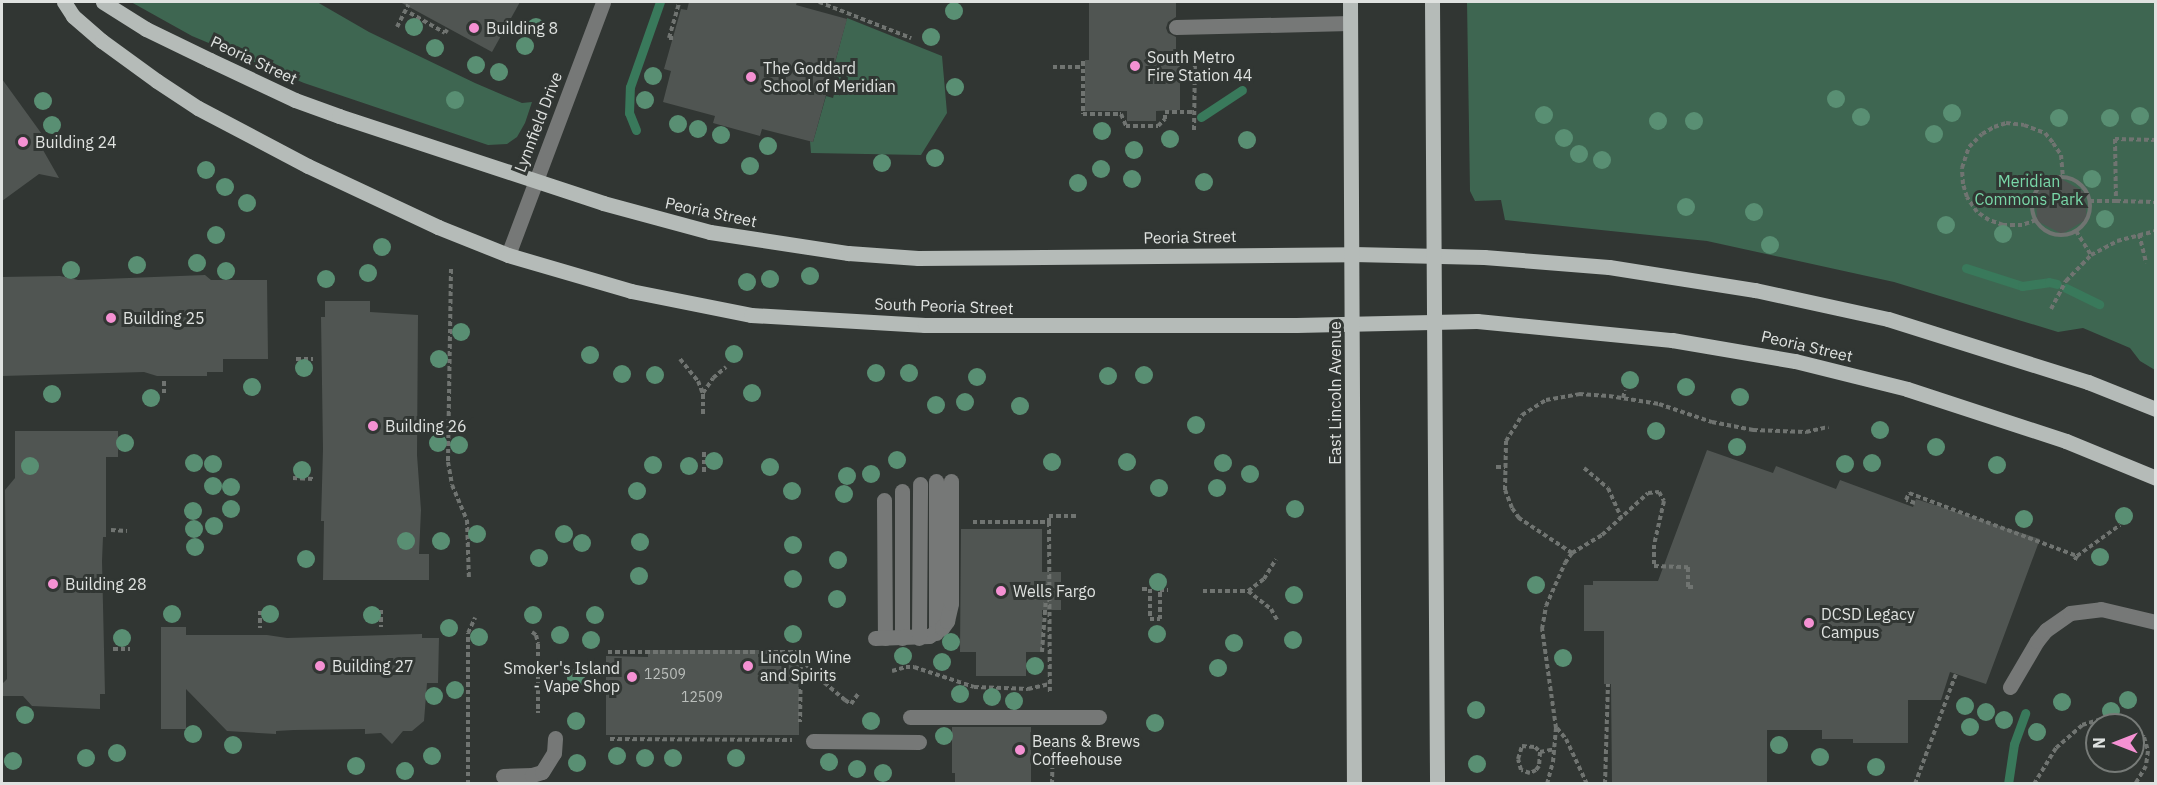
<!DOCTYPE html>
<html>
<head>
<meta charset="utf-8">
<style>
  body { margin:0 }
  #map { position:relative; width:2157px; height:785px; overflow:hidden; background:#313633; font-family:"IBM Plex Sans",sans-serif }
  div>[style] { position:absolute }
  .green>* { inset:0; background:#3e6651 }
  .stream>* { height:9px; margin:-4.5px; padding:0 4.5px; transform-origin:4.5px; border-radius:4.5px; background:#39795b }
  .building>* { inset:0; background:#505552 }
  .path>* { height:4px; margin-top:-2px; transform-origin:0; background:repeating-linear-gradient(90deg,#707471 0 4.5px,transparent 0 7.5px) }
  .path>.ring { margin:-2px; padding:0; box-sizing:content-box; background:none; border:4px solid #707471; border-radius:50% }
  .minor>* { height:15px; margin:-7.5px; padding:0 7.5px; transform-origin:7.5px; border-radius:7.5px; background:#767877 }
  .major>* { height:15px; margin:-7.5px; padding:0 7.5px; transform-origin:7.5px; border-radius:7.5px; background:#b5bbb8 }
  .trees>* { width:18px; height:18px; margin:-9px; border-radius:50%; background:#598f73 }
  .dots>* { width:16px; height:16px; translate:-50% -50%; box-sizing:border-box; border:3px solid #313633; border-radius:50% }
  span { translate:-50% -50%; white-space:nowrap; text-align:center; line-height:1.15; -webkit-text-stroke:6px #313633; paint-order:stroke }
  .number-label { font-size:14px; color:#bbbfbc }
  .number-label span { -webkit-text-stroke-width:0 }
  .poi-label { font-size:16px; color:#dfe2e0 }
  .left { translate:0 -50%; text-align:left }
  .right { translate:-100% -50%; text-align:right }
  .street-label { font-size:16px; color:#dfe2e0 }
  .park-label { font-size:16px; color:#79d7a8 }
  .frame { position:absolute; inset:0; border:3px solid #dfe2e0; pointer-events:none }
  .north { position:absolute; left:2085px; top:713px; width:60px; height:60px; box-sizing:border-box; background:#313633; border:2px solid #777b78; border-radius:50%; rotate:270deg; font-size:16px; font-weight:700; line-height:24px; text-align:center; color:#dfe2e0 }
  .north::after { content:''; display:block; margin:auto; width:21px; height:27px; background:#f591d3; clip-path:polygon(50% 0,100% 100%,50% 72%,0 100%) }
</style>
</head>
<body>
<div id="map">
  <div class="green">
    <i style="clip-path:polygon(131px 2px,317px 2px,369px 32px,475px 83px,522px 103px,532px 102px,525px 123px,517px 137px,507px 144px,488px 145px,304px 83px,192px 36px)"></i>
    <i style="clip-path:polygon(1467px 2px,2155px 2px,2155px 370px,2140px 361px,2130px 348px,2083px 328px,2058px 332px,1894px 282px,1707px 241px,1505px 220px,1501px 200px,1475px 201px,1470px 191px)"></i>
    <i style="clip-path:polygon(847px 18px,942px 56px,947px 113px,921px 155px,811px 153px,810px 141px,813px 142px,826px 96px,833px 98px,836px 87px,829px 85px)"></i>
  </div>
  <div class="stream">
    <i style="left:1201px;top:117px;width:49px;rotate:-33.4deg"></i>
    <i style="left:636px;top:130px;width:18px;rotate:-112deg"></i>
    <i style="left:629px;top:113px;width:26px;rotate:-88deg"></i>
    <i style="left:630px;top:87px;width:90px;rotate:-70.6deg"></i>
    <i style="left:1966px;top:268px;width:59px;rotate:17.8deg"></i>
    <i style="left:2022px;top:286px;width:27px;rotate:-8deg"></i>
    <i style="left:2049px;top:282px;width:8px;rotate:14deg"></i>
    <i style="left:2066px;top:288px;width:37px;rotate:26deg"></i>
    <i style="left:2008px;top:784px;width:40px;rotate:-81.5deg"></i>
    <i style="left:2014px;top:744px;width:33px;rotate:-70deg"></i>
  </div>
  <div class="building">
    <i style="clip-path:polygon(400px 2px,520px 2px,492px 52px)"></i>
    <i style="clip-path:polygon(689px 2px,797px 2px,796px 5px,847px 19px,813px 142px,762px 129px,760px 136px,713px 123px,715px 116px,663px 102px,671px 71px,664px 69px,681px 9px,687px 10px)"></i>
    <i style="clip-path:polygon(1089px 2px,1176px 2px,1176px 17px,1168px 22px,1166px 28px,1168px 33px,1176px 37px,1176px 60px,1180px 60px,1180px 110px,1156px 111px,1156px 121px,1127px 121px,1127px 111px,1085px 111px,1085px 60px,1089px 60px)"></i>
    <i style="clip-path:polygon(2px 79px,44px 137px,43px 150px,59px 178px,39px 174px,2px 201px)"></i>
    <i style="clip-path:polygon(2060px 178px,2084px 192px,2087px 219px,2062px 234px,2037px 221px,2036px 193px)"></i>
    <i style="clip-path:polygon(205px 275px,211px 280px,267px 280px,268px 359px,223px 359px,223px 372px,207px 372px,207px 376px,157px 376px,144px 372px,2px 376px,2px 277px,60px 276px,78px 280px)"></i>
    <i style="clip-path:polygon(325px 301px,370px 301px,370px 312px,418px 315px,417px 455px,421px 510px,419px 554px,429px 554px,429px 580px,323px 580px,324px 521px,321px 521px,323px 449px,321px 317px,325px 317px)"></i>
    <i style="clip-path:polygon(15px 431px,118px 431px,118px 457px,106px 457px,106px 537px,103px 537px,102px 561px,105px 694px,100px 694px,100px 709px,32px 706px,23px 696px,2px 696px,2px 684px,7px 679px,5px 490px,15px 478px)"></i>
    <i style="clip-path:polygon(1707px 450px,1773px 473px,1776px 466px,1836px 489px,1840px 480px,1913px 507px,1916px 499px,2040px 539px,1986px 684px,1950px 672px,1941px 700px,1908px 700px,1908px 743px,1853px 743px,1853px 739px,1822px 739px,1822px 730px,1767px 730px,1767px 783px,1612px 783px,1611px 684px,1604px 684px,1604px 631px,1584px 631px,1584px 585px,1593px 585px,1593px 581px,1658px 581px)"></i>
    <i style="clip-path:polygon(961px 529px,1042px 529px,1042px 572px,1061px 572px,1061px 610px,1042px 610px,1042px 652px,1026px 652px,1026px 676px,976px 676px,976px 652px,960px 652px)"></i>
    <i style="clip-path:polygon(161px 627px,186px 627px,186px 635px,267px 635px,287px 638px,422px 634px,422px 638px,439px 638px,438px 683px,427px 683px,424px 721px,412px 731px,403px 731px,392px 744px,381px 733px,365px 734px,365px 729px,294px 730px,276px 731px,276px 734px,227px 731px,186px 689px,186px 729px,161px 729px)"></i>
    <i style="clip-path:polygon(648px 650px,758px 650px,758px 657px,799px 657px,799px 735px,606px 735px,606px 656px,648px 657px)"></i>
    <i style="clip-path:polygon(952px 727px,1031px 727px,1031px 783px,955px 783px,955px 773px,952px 773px)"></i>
  </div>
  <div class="path">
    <i style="left:819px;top:2px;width:99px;rotate:21.4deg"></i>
    <i style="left:410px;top:13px;width:40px;rotate:29.7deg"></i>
    <i style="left:445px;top:33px;width:4px;rotate:-56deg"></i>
    <i style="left:397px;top:27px;width:25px;rotate:-63deg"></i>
    <i style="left:673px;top:38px;width:4px;rotate:180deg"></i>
    <i style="left:669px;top:38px;width:37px;rotate:-74deg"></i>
    <i style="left:1083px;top:61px;width:53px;rotate:90deg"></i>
    <i style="left:1083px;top:114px;width:38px"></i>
    <i style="left:1121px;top:114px;width:13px;rotate:67deg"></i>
    <i style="left:1126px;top:126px;width:32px"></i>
    <i style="left:1158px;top:126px;width:10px;rotate:-45deg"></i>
    <i style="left:1165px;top:119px;width:7px;rotate:-90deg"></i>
    <i style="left:1165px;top:112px;width:29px"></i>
    <i style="left:1053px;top:67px;width:30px"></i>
    <i style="left:1186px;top:71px;width:9px"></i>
    <i style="left:1194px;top:130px;width:68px;rotate:-89.2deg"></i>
    <i style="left:2156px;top:140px;width:41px;rotate:-178.6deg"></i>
    <i style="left:2115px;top:139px;width:62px;rotate:89.1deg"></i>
    <i style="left:2116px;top:201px;width:40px;rotate:1.4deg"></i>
    <i class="ring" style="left:2032px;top:177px;width:54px;height:54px"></i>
    <i style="left:2090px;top:201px;width:26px"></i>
    <i style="left:2036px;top:220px;width:15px;rotate:160deg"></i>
    <i style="left:2022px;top:225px;width:19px;rotate:180deg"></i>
    <i style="left:2003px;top:225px;width:15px;rotate:-160deg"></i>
    <i style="left:1989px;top:220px;width:14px;rotate:-146deg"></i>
    <i style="left:1977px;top:212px;width:18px;rotate:-124deg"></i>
    <i style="left:1967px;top:197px;width:14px;rotate:-107deg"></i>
    <i style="left:1963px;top:184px;width:16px;rotate:-94deg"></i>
    <i style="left:1962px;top:168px;width:22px;rotate:-72deg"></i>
    <i style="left:1969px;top:147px;width:18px;rotate:-45deg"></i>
    <i style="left:1982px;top:134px;width:14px;rotate:-30deg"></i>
    <i style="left:1994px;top:127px;width:13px;rotate:-18deg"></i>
    <i style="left:2006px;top:123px;width:18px;rotate:6deg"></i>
    <i style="left:2024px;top:125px;width:22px;rotate:21deg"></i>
    <i style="left:2045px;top:133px;width:13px;rotate:51deg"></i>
    <i style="left:2053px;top:143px;width:14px;rotate:56deg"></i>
    <i style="left:2061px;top:155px;width:22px;rotate:85deg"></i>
    <i style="left:2076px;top:231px;width:28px;rotate:58deg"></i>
    <i style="left:2139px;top:234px;width:30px;rotate:76deg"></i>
    <i style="left:451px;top:269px;width:193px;rotate:90.9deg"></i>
    <i style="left:448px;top:462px;width:23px;rotate:80deg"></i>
    <i style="left:452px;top:485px;width:38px;rotate:67deg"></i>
    <i style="left:467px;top:520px;width:60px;rotate:88.1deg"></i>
    <i style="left:2051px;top:309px;width:32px;rotate:-62deg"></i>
    <i style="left:2066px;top:281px;width:36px;rotate:-46deg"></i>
    <i style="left:2091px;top:255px;width:30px;rotate:-28deg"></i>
    <i style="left:2117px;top:241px;width:40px;rotate:-14.4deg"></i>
    <i style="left:296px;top:359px;width:17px"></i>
    <i style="left:680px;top:359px;width:28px;rotate:51deg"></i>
    <i style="left:698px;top:381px;width:14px;rotate:69deg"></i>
    <i style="left:703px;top:394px;width:21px;rotate:90deg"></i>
    <i style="left:164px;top:381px;width:14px;rotate:90deg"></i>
    <i style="left:703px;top:393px;width:18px;rotate:-56deg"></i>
    <i style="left:713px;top:378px;width:17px;rotate:-40deg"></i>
    <i style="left:1623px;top:398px;width:8px;rotate:-76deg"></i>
    <i style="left:704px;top:452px;width:21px;rotate:90deg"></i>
    <i style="left:1496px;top:467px;width:9px"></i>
    <i style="left:1584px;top:468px;width:31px;rotate:40deg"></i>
    <i style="left:1608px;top:488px;width:32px;rotate:66deg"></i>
    <i style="left:293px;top:478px;width:20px;rotate:3deg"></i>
    <i style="left:1915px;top:503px;width:9px;rotate:-162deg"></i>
    <i style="left:1906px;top:500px;width:8px;rotate:-67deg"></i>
    <i style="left:1909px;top:493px;width:179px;rotate:20.6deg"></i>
    <i style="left:2077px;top:556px;width:6px;rotate:121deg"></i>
    <i style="left:973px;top:522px;width:76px"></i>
    <i style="left:1049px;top:522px;width:172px;rotate:89.7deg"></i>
    <i style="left:1049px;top:522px;width:6px;rotate:-90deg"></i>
    <i style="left:1049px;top:516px;width:30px"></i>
    <i style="left:111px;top:530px;width:16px;rotate:4deg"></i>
    <i style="left:1572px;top:553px;width:64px;rotate:-146.6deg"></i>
    <i style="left:1519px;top:518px;width:12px;rotate:-125deg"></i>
    <i style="left:1512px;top:508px;width:19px;rotate:-111deg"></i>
    <i style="left:1505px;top:490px;width:49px;rotate:-88.8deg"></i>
    <i style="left:1506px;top:441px;width:31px;rotate:-58deg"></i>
    <i style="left:1522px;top:415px;width:28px;rotate:-32deg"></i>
    <i style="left:1546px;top:400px;width:34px;rotate:-10deg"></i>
    <i style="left:1579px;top:394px;width:30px;rotate:4deg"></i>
    <i style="left:1609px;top:396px;width:51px;rotate:9.1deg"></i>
    <i style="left:1659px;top:404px;width:56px;rotate:18.8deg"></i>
    <i style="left:1712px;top:422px;width:42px;rotate:11deg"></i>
    <i style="left:1753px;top:430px;width:53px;rotate:2.2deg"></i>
    <i style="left:1806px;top:432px;width:23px;rotate:-13deg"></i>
    <i style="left:2077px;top:556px;width:53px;rotate:-35.8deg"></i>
    <i style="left:1049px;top:589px;width:33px;rotate:2deg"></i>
    <i style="left:1142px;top:589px;width:8px"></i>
    <i style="left:1150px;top:589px;width:30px;rotate:90deg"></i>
    <i style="left:1150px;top:619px;width:10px"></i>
    <i style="left:1160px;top:619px;width:29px;rotate:-90deg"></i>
    <i style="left:1160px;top:590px;width:8px"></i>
    <i style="left:1203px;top:591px;width:45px"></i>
    <i style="left:1248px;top:591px;width:20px;rotate:-37deg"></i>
    <i style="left:1264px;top:579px;width:23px;rotate:-59deg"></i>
    <i style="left:1248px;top:591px;width:29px;rotate:38deg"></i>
    <i style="left:1271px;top:609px;width:13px;rotate:61deg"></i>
    <i style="left:381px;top:610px;width:17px;rotate:90deg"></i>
    <i style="left:260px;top:611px;width:17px;rotate:90deg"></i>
    <i style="left:532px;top:632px;width:5px;rotate:37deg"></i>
    <i style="left:536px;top:635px;width:9px;rotate:77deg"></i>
    <i style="left:538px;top:644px;width:69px;rotate:90deg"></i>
    <i style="left:113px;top:649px;width:17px"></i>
    <i style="left:608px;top:652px;width:193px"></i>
    <i style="left:801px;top:652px;width:70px;rotate:90.8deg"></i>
    <i style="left:1042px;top:652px;width:68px;rotate:-85.8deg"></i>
    <i style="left:801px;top:658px;width:19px;rotate:51deg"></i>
    <i style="left:813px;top:673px;width:42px;rotate:40.2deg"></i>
    <i style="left:845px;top:700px;width:7px;rotate:34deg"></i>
    <i style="left:851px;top:704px;width:12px;rotate:-55deg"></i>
    <i style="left:892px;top:671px;width:15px;rotate:-16deg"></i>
    <i style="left:906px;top:667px;width:8px"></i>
    <i style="left:914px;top:667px;width:63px;rotate:18.4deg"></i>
    <i style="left:974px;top:687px;width:54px;rotate:2.1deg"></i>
    <i style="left:1028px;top:689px;width:22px;rotate:-13deg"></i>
    <i style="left:2133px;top:725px;width:16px;rotate:47deg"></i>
    <i style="left:2144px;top:737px;width:15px;rotate:74deg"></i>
    <i style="left:2148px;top:751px;width:15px;rotate:98deg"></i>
    <i style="left:2146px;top:766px;width:21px;rotate:121deg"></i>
    <i style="left:1557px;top:728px;width:14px;rotate:51deg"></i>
    <i style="left:1566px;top:739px;width:50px;rotate:65deg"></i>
    <i style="left:610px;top:739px;width:182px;rotate:0.3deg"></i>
    <i style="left:1540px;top:752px;width:14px;rotate:94deg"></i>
    <i style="left:1539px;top:766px;width:5px;rotate:127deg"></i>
    <i style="left:1536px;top:770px;width:7px;rotate:153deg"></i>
    <i style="left:1530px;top:773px;width:9px;rotate:-162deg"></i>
    <i style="left:1521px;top:770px;width:11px;rotate:-105deg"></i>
    <i style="left:1518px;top:759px;width:14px;rotate:-73deg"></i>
    <i style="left:1522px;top:746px;width:13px;rotate:4deg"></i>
    <i style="left:1535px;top:747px;width:7px;rotate:45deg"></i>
    <i style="left:1540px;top:752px;width:15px;rotate:-11deg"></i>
    <i style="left:1767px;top:783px;width:1px;rotate:90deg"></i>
    <i style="left:468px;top:784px;width:151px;rotate:-90deg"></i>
    <i style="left:468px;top:633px;width:17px;rotate:-65deg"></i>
    <i style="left:1052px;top:784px;width:45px;rotate:-88.7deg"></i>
    <i style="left:1547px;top:784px;width:23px;rotate:-75deg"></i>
    <i style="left:1553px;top:762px;width:34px;rotate:-85deg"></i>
    <i style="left:1556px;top:728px;width:100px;rotate:-98deg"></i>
    <i style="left:1542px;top:629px;width:23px;rotate:-80deg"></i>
    <i style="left:1546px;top:606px;width:47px;rotate:-66.2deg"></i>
    <i style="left:1565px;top:563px;width:12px;rotate:-55deg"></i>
    <i style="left:1572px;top:553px;width:35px;rotate:-31deg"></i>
    <i style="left:1602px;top:535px;width:62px;rotate:-42.4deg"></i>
    <i style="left:1648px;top:493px;width:11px;rotate:-5deg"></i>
    <i style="left:1659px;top:492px;width:10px;rotate:61deg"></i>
    <i style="left:1664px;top:501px;width:45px;rotate:102.8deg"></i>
    <i style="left:1654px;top:545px;width:21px;rotate:90deg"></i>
    <i style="left:1654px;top:566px;width:34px;rotate:2deg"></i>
    <i style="left:1688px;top:567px;width:20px;rotate:90deg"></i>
    <i style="left:1688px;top:587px;width:8px"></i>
    <i style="left:1605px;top:784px;width:100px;rotate:-88.3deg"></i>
    <i style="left:1915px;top:784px;width:117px;rotate:-69.6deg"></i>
    <i style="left:2034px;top:784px;width:42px;rotate:-58.6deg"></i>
    <i style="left:2056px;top:748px;width:35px;rotate:-41deg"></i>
    <i style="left:2082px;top:725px;width:28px;rotate:-17deg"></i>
    <i style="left:2109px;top:717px;width:25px;rotate:18deg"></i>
  </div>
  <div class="minor">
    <i style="left:1176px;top:27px;width:174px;rotate:-1.3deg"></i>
    <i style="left:508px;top:255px;width:270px;rotate:-69.4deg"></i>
    <i style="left:902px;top:491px;width:147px;rotate:90deg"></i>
    <i style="left:884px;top:500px;width:138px;rotate:89.6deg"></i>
    <i style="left:936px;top:633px;width:152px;rotate:-90deg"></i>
    <i style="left:875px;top:638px;width:54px;rotate:-2.1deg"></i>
    <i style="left:929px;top:636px;width:15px;rotate:-32deg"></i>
    <i style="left:942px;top:628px;width:9px;rotate:-54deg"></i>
    <i style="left:947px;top:621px;width:18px;rotate:-77deg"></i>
    <i style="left:951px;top:603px;width:122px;rotate:-90deg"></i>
    <i style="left:919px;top:638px;width:154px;rotate:-89.6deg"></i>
    <i style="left:2010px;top:687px;width:53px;rotate:-59.6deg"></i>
    <i style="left:2037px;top:641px;width:14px;rotate:-51deg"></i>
    <i style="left:2046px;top:630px;width:29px;rotate:-35deg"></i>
    <i style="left:2070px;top:613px;width:31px;rotate:-7deg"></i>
    <i style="left:2101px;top:609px;width:57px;rotate:13.3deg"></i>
    <i style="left:910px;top:717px;width:189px"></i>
    <i style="left:813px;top:741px;width:106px;rotate:0.5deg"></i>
    <i style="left:503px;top:776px;width:29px;rotate:-2deg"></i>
    <i style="left:532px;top:775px;width:10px;rotate:-17deg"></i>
    <i style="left:542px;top:772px;width:22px;rotate:-58deg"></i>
    <i style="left:554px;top:753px;width:15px;rotate:-86deg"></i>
  </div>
  <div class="major">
    <i style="left:64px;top:2px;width:17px;rotate:57deg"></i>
    <i style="left:73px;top:16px;width:38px;rotate:41deg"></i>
    <i style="left:102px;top:41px;width:68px;rotate:36deg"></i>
    <i style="left:157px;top:81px;width:49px;rotate:33.4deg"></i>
    <i style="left:198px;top:108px;width:124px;rotate:27.8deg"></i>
    <i style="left:308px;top:166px;width:144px;rotate:25.1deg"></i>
    <i style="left:438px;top:227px;width:75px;rotate:21.8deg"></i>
    <i style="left:508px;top:255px;width:128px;rotate:16.3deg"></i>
    <i style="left:631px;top:291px;width:122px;rotate:11.3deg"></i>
    <i style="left:751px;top:315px;width:174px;rotate:3.3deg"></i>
    <i style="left:925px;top:325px;width:371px"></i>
    <i style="left:1296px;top:325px;width:181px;rotate:-1.3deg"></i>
    <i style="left:1477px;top:321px;width:196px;rotate:5.6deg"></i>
    <i style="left:1672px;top:340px;width:125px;rotate:9.7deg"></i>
    <i style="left:1795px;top:361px;width:115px;rotate:14deg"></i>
    <i style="left:1907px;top:389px;width:167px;rotate:18.1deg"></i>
    <i style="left:2066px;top:441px;width:97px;rotate:22.3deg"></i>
    <i style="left:103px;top:2px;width:51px;rotate:32.1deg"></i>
    <i style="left:146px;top:29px;width:71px;rotate:25.8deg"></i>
    <i style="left:210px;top:60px;width:94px;rotate:25.2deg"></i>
    <i style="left:295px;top:100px;width:47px;rotate:20deg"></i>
    <i style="left:339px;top:116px;width:278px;rotate:18.2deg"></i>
    <i style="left:603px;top:203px;width:111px;rotate:15.2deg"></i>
    <i style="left:710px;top:232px;width:140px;rotate:8.7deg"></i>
    <i style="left:848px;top:253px;width:70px;rotate:4.1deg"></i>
    <i style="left:918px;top:258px;width:435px;rotate:-0.5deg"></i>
    <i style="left:1353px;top:254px;width:131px;rotate:1.3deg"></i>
    <i style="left:1484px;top:257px;width:125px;rotate:4.6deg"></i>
    <i style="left:1609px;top:267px;width:148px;rotate:9deg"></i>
    <i style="left:1755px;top:290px;width:136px;rotate:12.3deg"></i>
    <i style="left:1888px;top:319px;width:210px;rotate:17.5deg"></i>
    <i style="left:2088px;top:382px;width:73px;rotate:21.7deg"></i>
    <i style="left:1350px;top:2px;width:782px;rotate:89.71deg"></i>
    <i style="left:1432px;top:2px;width:782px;rotate:89.63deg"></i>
  </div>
  <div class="trees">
    <i style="left:954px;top:11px"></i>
    <i style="left:414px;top:27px"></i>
    <i style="left:536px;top:27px"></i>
    <i style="left:931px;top:37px"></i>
    <i style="left:525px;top:46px"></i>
    <i style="left:435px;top:48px"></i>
    <i style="left:476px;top:65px"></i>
    <i style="left:499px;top:72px"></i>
    <i style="left:653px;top:76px"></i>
    <i style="left:955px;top:87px"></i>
    <i style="left:1836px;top:99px"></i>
    <i style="left:455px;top:100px"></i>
    <i style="left:645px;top:100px"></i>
    <i style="left:43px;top:101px"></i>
    <i style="left:1952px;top:113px"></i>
    <i style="left:1544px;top:115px"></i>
    <i style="left:2140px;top:116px"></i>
    <i style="left:1861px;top:117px"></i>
    <i style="left:2059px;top:118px"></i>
    <i style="left:2110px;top:118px"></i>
    <i style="left:1658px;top:121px"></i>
    <i style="left:1694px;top:121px"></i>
    <i style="left:678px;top:124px"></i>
    <i style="left:52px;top:125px"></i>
    <i style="left:698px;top:129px"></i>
    <i style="left:1102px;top:131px"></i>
    <i style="left:1934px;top:134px"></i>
    <i style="left:721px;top:135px"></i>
    <i style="left:1564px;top:138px"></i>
    <i style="left:1170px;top:139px"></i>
    <i style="left:1247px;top:140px"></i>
    <i style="left:768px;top:146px"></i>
    <i style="left:1134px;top:150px"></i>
    <i style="left:1579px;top:154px"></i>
    <i style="left:935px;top:158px"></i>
    <i style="left:1602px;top:160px"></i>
    <i style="left:882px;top:163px"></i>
    <i style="left:750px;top:166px"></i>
    <i style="left:1101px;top:169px"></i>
    <i style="left:206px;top:170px"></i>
    <i style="left:1132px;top:179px"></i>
    <i style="left:2092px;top:179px"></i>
    <i style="left:1204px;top:182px"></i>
    <i style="left:1078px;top:183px"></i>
    <i style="left:225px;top:187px"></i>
    <i style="left:247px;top:203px"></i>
    <i style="left:1686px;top:207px"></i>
    <i style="left:1754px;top:212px"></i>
    <i style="left:2105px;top:219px"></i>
    <i style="left:1946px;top:225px"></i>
    <i style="left:2003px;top:234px"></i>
    <i style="left:216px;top:235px"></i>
    <i style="left:1770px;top:245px"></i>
    <i style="left:382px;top:247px"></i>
    <i style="left:197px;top:263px"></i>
    <i style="left:137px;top:265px"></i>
    <i style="left:71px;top:270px"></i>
    <i style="left:226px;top:271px"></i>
    <i style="left:368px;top:273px"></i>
    <i style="left:810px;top:276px"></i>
    <i style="left:326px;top:279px"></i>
    <i style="left:770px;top:279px"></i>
    <i style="left:747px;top:282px"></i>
    <i style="left:461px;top:332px"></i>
    <i style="left:734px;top:354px"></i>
    <i style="left:590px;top:355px"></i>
    <i style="left:439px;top:359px"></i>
    <i style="left:304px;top:368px"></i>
    <i style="left:876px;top:373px"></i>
    <i style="left:909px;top:373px"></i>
    <i style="left:622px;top:374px"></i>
    <i style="left:655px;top:375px"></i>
    <i style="left:1144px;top:375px"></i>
    <i style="left:1108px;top:376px"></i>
    <i style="left:977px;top:377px"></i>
    <i style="left:1630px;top:380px"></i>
    <i style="left:252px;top:387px"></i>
    <i style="left:1686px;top:387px"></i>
    <i style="left:752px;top:393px"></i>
    <i style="left:52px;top:394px"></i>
    <i style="left:1740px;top:397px"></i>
    <i style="left:151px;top:398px"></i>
    <i style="left:965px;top:402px"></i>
    <i style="left:936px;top:405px"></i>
    <i style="left:1020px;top:406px"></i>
    <i style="left:1196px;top:425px"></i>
    <i style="left:1880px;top:430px"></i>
    <i style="left:1656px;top:431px"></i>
    <i style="left:125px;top:443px"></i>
    <i style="left:438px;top:443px"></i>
    <i style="left:459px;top:445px"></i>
    <i style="left:1737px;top:447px"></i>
    <i style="left:1936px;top:447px"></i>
    <i style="left:897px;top:460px"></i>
    <i style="left:714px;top:461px"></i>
    <i style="left:1052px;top:462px"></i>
    <i style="left:1127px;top:462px"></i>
    <i style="left:194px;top:463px"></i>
    <i style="left:1223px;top:463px"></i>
    <i style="left:1872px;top:463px"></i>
    <i style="left:213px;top:464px"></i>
    <i style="left:1845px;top:464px"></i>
    <i style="left:653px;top:465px"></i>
    <i style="left:1997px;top:465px"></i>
    <i style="left:30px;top:466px"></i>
    <i style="left:689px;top:466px"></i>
    <i style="left:770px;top:467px"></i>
    <i style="left:302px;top:470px"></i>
    <i style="left:871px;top:474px"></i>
    <i style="left:1250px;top:474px"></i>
    <i style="left:847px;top:476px"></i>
    <i style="left:213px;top:486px"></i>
    <i style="left:231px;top:487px"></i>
    <i style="left:1159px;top:488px"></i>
    <i style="left:1217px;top:488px"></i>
    <i style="left:637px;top:491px"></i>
    <i style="left:792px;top:491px"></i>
    <i style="left:844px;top:494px"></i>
    <i style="left:231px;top:509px"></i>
    <i style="left:1295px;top:509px"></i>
    <i style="left:193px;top:511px"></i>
    <i style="left:2124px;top:516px"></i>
    <i style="left:2024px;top:519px"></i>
    <i style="left:214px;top:526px"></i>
    <i style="left:194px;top:529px"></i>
    <i style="left:477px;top:534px"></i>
    <i style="left:564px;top:534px"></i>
    <i style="left:406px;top:541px"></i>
    <i style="left:441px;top:541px"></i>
    <i style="left:640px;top:542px"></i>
    <i style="left:582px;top:543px"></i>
    <i style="left:793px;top:545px"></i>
    <i style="left:195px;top:547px"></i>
    <i style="left:2100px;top:557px"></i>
    <i style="left:539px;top:558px"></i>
    <i style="left:306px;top:559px"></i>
    <i style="left:838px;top:560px"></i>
    <i style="left:639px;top:576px"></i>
    <i style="left:793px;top:579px"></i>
    <i style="left:1158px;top:582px"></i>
    <i style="left:1536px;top:585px"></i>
    <i style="left:1294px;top:595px"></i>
    <i style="left:837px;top:599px"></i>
    <i style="left:172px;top:614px"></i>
    <i style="left:270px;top:614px"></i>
    <i style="left:372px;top:615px"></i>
    <i style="left:533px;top:615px"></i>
    <i style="left:595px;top:615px"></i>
    <i style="left:449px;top:628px"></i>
    <i style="left:793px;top:634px"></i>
    <i style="left:1157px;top:634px"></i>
    <i style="left:560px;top:635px"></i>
    <i style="left:479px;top:637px"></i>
    <i style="left:122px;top:638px"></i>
    <i style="left:591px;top:640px"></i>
    <i style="left:1293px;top:640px"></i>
    <i style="left:951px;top:642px"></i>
    <i style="left:1234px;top:643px"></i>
    <i style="left:903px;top:656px"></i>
    <i style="left:1563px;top:658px"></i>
    <i style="left:942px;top:662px"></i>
    <i style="left:1035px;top:666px"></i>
    <i style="left:1218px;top:668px"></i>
    <i style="left:576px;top:678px"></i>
    <i style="left:455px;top:690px"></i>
    <i style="left:960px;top:694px"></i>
    <i style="left:434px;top:696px"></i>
    <i style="left:992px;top:697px"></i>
    <i style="left:2128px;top:700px"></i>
    <i style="left:1014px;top:701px"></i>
    <i style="left:2062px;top:702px"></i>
    <i style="left:1965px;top:706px"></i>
    <i style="left:1476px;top:710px"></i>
    <i style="left:2111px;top:711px"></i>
    <i style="left:1986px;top:712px"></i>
    <i style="left:25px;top:715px"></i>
    <i style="left:2004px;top:720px"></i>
    <i style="left:576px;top:721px"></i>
    <i style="left:871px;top:721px"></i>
    <i style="left:1155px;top:723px"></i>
    <i style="left:1970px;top:727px"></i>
    <i style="left:2037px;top:732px"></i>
    <i style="left:193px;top:734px"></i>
    <i style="left:944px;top:736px"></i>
    <i style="left:233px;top:745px"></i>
    <i style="left:1779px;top:745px"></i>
    <i style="left:117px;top:753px"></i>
    <i style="left:432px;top:756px"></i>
    <i style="left:617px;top:756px"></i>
    <i style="left:1820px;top:757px"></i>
    <i style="left:86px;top:758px"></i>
    <i style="left:645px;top:758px"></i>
    <i style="left:673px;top:758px"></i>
    <i style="left:736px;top:758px"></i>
    <i style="left:13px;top:761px"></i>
    <i style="left:829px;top:762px"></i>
    <i style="left:577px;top:763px"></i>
    <i style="left:1477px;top:764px"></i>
    <i style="left:356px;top:766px"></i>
    <i style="left:1876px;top:767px"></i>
    <i style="left:857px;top:769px"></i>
    <i style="left:405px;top:771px"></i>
    <i style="left:883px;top:773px"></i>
  </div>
  <div class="dots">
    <i style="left:474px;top:28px;background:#f591d3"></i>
    <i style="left:1135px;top:66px;background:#f591d3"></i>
    <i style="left:751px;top:77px;background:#f591d3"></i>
    <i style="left:23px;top:142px;background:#f591d3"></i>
    <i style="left:111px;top:318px;background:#f591d3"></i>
    <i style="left:373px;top:426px;background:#f591d3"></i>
    <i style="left:53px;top:584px;background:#f591d3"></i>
    <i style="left:1001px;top:591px;background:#f591d3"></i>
    <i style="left:1809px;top:623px;background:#f591d3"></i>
    <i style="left:320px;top:666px;background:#f591d3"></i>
    <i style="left:748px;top:666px;background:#f591d3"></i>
    <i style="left:632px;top:677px;background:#f591d3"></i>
    <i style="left:1020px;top:750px;background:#f591d3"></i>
  </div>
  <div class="number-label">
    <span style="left:665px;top:674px">12509</span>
    <span style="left:702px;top:697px">12509</span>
  </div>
  <div class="poi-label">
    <span class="left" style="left:486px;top:28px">Building 8</span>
    <span class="left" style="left:1147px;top:66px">South Metro<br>Fire Station 44</span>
    <span class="left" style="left:763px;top:77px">The Goddard<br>School of Meridian</span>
    <span class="left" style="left:35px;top:142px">Building 24</span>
    <span class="left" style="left:123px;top:318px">Building 25</span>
    <span class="left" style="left:385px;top:426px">Building 26</span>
    <span class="left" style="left:65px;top:584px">Building 28</span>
    <span class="left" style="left:1013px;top:591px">Wells Fargo</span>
    <span class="left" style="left:1821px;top:623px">DCSD Legacy<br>Campus</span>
    <span class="left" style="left:760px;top:666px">Lincoln Wine<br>and Spirits</span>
    <span class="left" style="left:332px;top:666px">Building 27</span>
    <span class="right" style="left:620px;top:677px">Smoker's Island<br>- Vape Shop</span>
    <span class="left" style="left:1032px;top:750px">Beans &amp; Brews<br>Coffeehouse</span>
  </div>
  <div class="street-label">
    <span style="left:254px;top:60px;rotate:25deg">Peoria Street</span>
    <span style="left:538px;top:122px;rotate:-69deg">Lynnfield Drive</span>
    <span style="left:711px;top:212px;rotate:12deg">Peoria Street</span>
    <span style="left:1190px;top:237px;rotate:-1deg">Peoria Street</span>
    <span style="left:944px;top:306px;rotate:2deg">South Peoria Street</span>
    <span style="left:1807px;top:346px;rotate:13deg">Peoria Street</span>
    <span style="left:1335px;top:393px;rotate:-90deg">East Lincoln Avenue</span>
  </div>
  <div class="park-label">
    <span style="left:2029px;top:190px">Meridian<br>Commons Park</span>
  </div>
  <div class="frame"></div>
  <div class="north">N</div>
</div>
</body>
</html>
